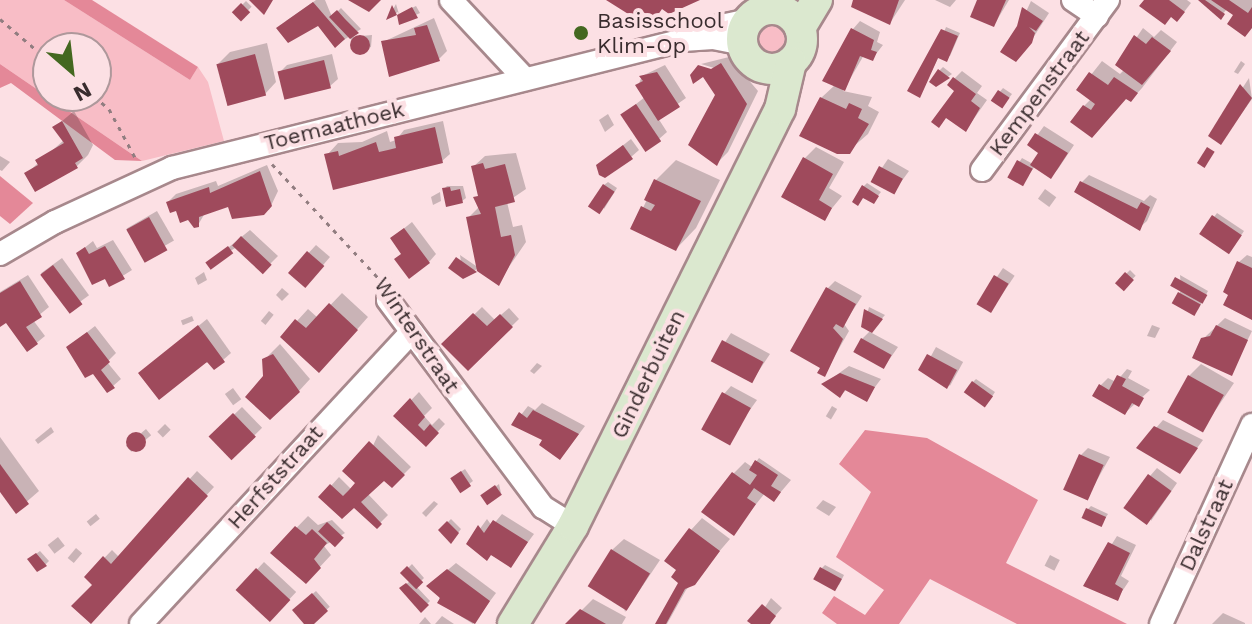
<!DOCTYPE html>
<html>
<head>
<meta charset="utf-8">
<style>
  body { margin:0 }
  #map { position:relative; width:1252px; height:624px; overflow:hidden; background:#fce0e4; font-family:"Work Sans",sans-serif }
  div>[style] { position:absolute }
  .green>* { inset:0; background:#f8bdc6 }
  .round { border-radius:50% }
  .forest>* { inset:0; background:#e48898 }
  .shadow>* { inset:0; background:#0003; transform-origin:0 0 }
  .building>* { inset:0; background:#9f4a5c; transform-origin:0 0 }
  .path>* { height:3px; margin-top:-1.5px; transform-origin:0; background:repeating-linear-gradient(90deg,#917d80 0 4px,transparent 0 10px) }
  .roads { filter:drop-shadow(2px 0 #a7888c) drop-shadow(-2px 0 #a7888c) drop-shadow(0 2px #a7888c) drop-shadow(0 -2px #a7888c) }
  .street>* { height:22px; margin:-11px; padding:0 11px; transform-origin:11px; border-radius:11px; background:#fff }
  .secondary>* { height:30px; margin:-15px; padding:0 15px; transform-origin:15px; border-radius:15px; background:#dbe8cf }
  .secondary>.ring { margin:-15px; padding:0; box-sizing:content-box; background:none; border:30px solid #dbe8cf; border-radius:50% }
  .dots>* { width:22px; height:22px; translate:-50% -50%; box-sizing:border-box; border:4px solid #fce0e4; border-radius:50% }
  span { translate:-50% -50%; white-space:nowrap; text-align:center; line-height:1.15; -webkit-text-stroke:8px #fce0e4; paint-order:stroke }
  .poi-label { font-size:22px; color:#392c2e }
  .left { translate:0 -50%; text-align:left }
  .street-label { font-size:22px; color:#392c2e }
  .north { position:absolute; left:32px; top:32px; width:80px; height:80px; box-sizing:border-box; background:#fce0e4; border:2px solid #ae989b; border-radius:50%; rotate:152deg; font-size:22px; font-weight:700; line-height:32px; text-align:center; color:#392c2e }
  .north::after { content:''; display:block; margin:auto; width:28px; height:36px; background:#446820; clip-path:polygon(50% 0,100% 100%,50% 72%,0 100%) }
</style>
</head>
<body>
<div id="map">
  <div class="green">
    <i style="clip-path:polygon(evenodd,0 0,64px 0,190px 80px,198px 67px,208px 82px,224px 141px,142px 161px,0 64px,0 0,48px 48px,96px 48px,96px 96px,48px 96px,48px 48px)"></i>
    <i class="round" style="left:755px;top:22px;width:34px;height:34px"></i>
  </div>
  <div class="forest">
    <i style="clip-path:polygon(64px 0,92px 0,198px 67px,190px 80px)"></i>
    <i style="clip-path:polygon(0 64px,142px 161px,115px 160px,11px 83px,0 88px)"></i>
    <i style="clip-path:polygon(0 176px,33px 203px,10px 224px,0 216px)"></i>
    <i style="clip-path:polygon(865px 430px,927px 438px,1038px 500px,1006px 563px,1127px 624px,1017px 624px,930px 579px,899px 624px,837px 624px,822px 613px,834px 596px,865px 615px,884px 590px,836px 557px,871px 492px,839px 464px)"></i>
  </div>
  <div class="shadow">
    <i style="clip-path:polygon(316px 0,325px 0,332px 17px,341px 8px,361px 29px,336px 45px,320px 24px,325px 16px,289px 40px,286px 21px)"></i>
    <i style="clip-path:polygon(855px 0,905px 0,890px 23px)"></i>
    <i style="clip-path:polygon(935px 0,956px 0,950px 7px)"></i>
    <i style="clip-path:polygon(979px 0,1009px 0,994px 25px)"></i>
    <i style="clip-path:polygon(1146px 0,1187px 0,1191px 3px,1184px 12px)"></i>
    <i style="clip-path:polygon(1201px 0,1252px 0,1252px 27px,1227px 9px,1220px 17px)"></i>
    <i style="left:246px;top:1px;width:8px;height:16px;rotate:45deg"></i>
    <i style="clip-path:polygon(1031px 1px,1049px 13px,1024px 52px,1019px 27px)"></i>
    <i style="clip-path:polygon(396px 4px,399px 14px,416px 6px,420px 13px,401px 22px,398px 12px,389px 17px)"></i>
    <i style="clip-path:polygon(434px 18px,447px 51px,439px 59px,383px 42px)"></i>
    <i style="clip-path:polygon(860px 21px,880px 32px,877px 42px,883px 45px,872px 59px,864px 55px,843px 91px,872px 97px,868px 106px,879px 112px,868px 134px,846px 153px,821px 98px,835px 85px,853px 29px)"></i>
    <i style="clip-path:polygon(946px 27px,960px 33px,950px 56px,939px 56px,920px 95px)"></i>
    <i style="clip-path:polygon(1143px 28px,1154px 37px,1161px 30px,1177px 42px,1142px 88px,1131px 100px,1126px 97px,1103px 123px,1084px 106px,1091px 99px,1079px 90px,1102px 61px,1120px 74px,1124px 70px,1118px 65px)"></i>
    <i style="clip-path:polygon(372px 35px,371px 47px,356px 53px,350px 37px)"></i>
    <i style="clip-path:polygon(267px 43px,276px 82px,265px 94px,218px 64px,230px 52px)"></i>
    <i style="clip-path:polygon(332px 54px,338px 79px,330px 86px,280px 72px,287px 65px)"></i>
    <i style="clip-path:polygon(729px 57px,758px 91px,728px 152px,717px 163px,691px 145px,717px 95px,714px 68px,701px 64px)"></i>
    <i style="clip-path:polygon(1241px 61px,1245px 64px,1238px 74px,1234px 72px)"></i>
    <i style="clip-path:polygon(665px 65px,686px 98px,658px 118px,667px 132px,659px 139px,622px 115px,645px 97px,638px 86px,642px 76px)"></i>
    <i style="clip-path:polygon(943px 67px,952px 74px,936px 85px,939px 71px)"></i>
    <i style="clip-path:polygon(962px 71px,982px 86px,977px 93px,987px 100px,966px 130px,954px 79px)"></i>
    <i style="clip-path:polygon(1249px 78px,1252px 99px,1221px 142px,1211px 136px)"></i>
    <i style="clip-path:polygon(1003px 88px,1012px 94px,1005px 103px,993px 100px)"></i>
    <i style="clip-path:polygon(74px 111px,93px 145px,88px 155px,77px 166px,27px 173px,64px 140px,55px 127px)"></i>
    <i style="clip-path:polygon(608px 114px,614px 125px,605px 132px,599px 120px)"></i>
    <i style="clip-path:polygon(443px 121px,450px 154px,442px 161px,335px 188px,327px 155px,338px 143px,362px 142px,387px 131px,390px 142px,396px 140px,404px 130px)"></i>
    <i style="clip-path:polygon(1044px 126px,1074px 145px,1058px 169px,1051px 176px,1035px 166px,1025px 180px,1010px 176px,1022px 158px,1033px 164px,1041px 152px,1030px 145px)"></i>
    <i style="clip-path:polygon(631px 139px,639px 150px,631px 157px,598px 165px)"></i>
    <i style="clip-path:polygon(816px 147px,844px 162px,829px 188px,842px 196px,824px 218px,805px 158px)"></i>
    <i style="clip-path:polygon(516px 153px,526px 189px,507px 202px,513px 227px,522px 225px,526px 242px,498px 283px,477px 269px,463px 277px,460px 255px,479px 268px,468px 218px,480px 206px,473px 167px,485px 156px)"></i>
    <i style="clip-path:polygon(0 156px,10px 162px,2px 171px,0 170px)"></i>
    <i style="clip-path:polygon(888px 159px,909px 171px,893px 193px,873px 181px)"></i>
    <i style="clip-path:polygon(676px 160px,720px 180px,696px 228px,676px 249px,643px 208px,656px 180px)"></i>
    <i style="clip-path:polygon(267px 165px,278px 191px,269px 210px,230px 204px,205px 213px,198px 225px,168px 202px,176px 194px,216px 181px,218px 186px)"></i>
    <i style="clip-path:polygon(1089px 175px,1144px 201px,1150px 195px,1157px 199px,1147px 221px,1139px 228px,1082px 182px)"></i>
    <i style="clip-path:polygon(608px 182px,617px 188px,604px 209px,604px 185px)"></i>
    <i style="clip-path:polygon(867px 183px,881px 192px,876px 198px,863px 187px)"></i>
    <i style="clip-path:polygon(447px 186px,463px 186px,466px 198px,462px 201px,444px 189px)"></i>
    <i style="left:1045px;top:189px;width:14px;height:12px;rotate:36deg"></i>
    <i style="clip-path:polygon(440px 192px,441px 201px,433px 205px,431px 197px)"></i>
    <i style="left:157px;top:211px;width:34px;height:35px;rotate:60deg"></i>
    <i style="clip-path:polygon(1217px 213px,1244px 231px,1230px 252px,1214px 217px)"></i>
    <i style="clip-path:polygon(412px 222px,436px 254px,429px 262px,403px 253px,392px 238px)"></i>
    <i style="clip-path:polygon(250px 230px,278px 256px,263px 271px,237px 247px,208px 264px)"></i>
    <i style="clip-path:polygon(113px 240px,132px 270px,110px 284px,78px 253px,93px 241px,97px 248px)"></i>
    <i style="clip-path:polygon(316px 245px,330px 257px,312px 278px,290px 273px)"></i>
    <i style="clip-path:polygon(1247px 255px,1252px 257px,1252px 317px,1239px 262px)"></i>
    <i style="left:62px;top:258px;width:46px;height:26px;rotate:54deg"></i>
    <i style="left:1003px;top:268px;width:14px;height:42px;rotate:34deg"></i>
    <i style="left:1130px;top:270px;width:8px;height:18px;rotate:45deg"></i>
    <i style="clip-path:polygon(204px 272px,207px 280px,198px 285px,195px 278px)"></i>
    <i style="clip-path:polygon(28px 275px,49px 307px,33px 320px,45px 336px,28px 350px,7px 320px,0 325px,0 292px)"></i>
    <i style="clip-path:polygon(1180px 275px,1208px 291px,1198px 310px,1175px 302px,1181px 290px)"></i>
    <i style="clip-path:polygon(835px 281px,862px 296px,844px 324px,849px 331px,824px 375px,827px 289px)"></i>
    <i style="clip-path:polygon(282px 288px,289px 294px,282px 301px,276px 295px)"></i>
    <i style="clip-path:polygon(342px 293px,368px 317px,331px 359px,297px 321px,308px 309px,318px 318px)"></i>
    <i style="clip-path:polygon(482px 307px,495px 320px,509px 308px,519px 319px,468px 369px,444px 344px)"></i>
    <i style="clip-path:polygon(869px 307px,885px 315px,870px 332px,898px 347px,884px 367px,862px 339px,871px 330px,864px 326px)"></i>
    <i style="left:269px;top:311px;width:6px;height:13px;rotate:39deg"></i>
    <i style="left:192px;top:316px;width:5px;height:12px;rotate:68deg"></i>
    <i style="clip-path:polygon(1225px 318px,1252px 331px,1231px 374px,1203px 339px)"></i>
    <i style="clip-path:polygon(207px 319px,231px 353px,223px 360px,140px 373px)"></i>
    <i style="clip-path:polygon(1152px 325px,1160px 328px,1155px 338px,1147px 336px)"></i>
    <i style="clip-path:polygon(95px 326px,116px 353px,107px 362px,121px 379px,113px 386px,68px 347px)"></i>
    <i style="clip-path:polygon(731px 333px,770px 354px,752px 381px,713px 361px)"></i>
    <i style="clip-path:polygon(280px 344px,310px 379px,299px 391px,265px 377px,268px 356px)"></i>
    <i style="left:936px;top:347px;width:31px;height:27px;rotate:29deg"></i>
    <i style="clip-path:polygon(537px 363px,542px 366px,534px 374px,530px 371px)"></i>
    <i style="clip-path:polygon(1201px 364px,1234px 383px,1202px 430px,1189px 376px)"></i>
    <i style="clip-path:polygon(849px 366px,881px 379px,866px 399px,847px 389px,840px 396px,824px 384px)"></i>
    <i style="clip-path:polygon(1127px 369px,1132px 371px,1128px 378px,1150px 390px,1125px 413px,1100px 386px,1108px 378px,1116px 382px)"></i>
    <i style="clip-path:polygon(976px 379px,995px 392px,989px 401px,973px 382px)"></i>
    <i style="clip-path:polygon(731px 386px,757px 400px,727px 442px,724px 394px)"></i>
    <i style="left:233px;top:388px;width:14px;height:10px;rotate:54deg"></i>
    <i style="clip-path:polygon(419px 392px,432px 408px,424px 416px,432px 425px,439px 418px,445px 424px,426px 444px,396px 416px)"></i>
    <i style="clip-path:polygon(542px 403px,585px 426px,567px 450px,514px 424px,528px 406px,535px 410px)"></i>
    <i style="left:832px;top:406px;width:6px;height:12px;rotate:31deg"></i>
    <i style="left:242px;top:407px;width:29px;height:42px;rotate:46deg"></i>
    <i style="clip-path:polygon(1163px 420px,1203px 440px,1180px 471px,1156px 428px)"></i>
    <i style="left:165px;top:424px;width:8px;height:11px;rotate:45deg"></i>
    <i style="clip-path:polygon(51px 427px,54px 432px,38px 444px,35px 440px)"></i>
    <i style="left:146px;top:429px;width:8px;height:26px;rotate:50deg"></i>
    <i style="clip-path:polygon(378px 435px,411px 467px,392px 486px,384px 478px,367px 493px,388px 515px,377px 526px,354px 505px,321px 497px,339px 477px,352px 490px)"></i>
    <i style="clip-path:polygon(0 437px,39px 491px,16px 511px,0 488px)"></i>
    <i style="clip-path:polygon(1088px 448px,1110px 457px,1087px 498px,1081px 455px)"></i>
    <i style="clip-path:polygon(759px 458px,791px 480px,774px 500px,765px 493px,733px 533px,733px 474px,745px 462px,752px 467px)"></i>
    <i style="clip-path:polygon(1157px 468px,1177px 483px,1151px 521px,1150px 476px)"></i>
    <i style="clip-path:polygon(465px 469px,473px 481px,469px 484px,456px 475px)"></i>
    <i style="clip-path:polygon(197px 471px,214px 487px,98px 614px,95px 585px,86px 577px,112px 550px,119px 557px)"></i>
    <i style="clip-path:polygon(499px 484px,501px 493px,487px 493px)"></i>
    <i style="clip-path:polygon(823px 500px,836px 507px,829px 516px,816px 508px)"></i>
    <i style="clip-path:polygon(434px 501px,438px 504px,426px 517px,422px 513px)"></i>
    <i style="clip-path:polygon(1091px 506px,1108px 514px,1101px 525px,1088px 509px)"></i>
    <i style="left:96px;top:514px;width:6px;height:12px;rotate:51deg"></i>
    <i style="clip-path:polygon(502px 514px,534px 534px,511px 565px,469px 544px,487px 519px,492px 526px)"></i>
    <i style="clip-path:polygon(308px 516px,318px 525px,332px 520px,345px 533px,324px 546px,331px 555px,317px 570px,273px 552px)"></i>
    <i style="clip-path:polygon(702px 518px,730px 539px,686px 590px,667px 624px,657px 624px,679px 585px,691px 530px)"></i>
    <i style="clip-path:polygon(451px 519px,461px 529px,454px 538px,440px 530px)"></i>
    <i style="clip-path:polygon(1117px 536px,1136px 545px,1121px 576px,1129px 581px,1117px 599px,1086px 585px)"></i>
    <i style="left:58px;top:537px;width:11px;height:13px;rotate:52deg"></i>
    <i style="clip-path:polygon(624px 539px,660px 560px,625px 612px,612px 550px)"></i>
    <i style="left:76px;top:548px;width:8px;height:13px;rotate:40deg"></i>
    <i style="clip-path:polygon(40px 551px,49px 561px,45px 565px,33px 556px)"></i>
    <i style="left:1050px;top:555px;width:11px;height:12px;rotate:27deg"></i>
    <i style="left:264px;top:562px;width:44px;height:37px;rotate:43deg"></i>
    <i style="clip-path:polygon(456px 563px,496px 593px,473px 624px,440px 603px,437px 579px)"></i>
    <i style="clip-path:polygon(412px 564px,424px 578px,416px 586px,430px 601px,421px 610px,402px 588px,410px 581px,403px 573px)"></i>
    <i style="clip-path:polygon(825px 565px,844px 575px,839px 585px,822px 568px)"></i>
    <i style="left:316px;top:591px;width:21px;height:28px;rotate:49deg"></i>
    <i style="clip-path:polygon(771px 598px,782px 608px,768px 624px,754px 624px)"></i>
    <i style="clip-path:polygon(593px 599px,626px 617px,622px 624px,568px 624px)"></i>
    <i style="clip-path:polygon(1223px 613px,1245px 623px,1245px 624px,1212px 624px)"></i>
    <i style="clip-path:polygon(442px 616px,454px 624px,435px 624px)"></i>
    <i style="clip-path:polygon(425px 617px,431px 624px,419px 624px)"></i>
  </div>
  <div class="building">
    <i style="clip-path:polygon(249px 0,273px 0,264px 15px)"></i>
    <i style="clip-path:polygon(348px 0,381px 0,369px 12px)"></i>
    <i style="clip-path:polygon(606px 0,700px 0,669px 14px,662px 9px,655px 19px,638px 9px,633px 17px)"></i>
    <i style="clip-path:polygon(853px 0,899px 0,890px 25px,851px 7px)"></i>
    <i style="clip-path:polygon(977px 0,1006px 0,994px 27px,970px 17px)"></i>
    <i style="clip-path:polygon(1144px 0,1169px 0,1185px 12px,1177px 22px,1171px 17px,1165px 25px,1139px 6px)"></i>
    <i style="clip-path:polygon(1198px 0,1205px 0,1225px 14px,1221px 20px)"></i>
    <i style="clip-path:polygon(1211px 0,1229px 0,1248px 13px,1252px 7px,1252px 28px,1245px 37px,1227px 24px,1233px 15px)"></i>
    <i style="clip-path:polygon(313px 2px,345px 39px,335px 48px,318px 26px,288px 43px,276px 28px)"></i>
    <i style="left:241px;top:3px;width:13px;height:13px;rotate:45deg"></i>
    <i style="clip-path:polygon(392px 5px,397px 15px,412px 7px,418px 18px,399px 25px,397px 15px,386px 20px)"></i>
    <i style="clip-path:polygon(1022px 7px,1043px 21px,1036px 31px,1029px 27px,1035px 33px,1032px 43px,1016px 62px,1000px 52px,1017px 26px)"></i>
    <i style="clip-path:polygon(337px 10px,345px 19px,359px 33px,350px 39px,329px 17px)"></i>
    <i style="clip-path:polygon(427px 25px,440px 61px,389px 77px,381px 41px,416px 35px,414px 28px)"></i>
    <i style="clip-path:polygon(851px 28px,874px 40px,871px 50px,877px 52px,873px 61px,860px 56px,845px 91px,822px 81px)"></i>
    <i style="clip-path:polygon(941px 29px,958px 36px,947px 62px,938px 58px,920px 98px,907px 91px)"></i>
    <i style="clip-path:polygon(1134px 35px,1146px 44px,1152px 37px,1171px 51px,1142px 85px,1115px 65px)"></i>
    <i class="round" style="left:350px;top:35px;width:20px;height:20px"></i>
    <i style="left:255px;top:54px;width:43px;height:40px;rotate:75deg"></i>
    <i style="left:324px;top:60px;width:29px;height:48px;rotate:76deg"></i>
    <i style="clip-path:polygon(721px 63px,747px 104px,717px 166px,688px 145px,715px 95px,703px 77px,693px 84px,690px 75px,698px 65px,711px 69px)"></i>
    <i style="clip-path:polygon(938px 69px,950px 78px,936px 87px,929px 82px)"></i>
    <i style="clip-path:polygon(657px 72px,680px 107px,658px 121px,635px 85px,643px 81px,639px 76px)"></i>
    <i style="clip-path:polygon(1089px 72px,1108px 85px,1114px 77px,1138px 93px,1131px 102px,1126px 99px,1092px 138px,1070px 122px,1083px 105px,1091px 110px,1095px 104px,1076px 90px)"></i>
    <i style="clip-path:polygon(953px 77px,976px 94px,971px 101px,980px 108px,966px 132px,946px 118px,939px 128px,931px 122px,954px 91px,947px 85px)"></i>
    <i style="clip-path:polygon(1240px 84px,1252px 98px,1221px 145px,1208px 136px)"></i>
    <i style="left:998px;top:90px;width:14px;height:13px;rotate:34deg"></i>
    <i style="clip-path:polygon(820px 97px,846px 109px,849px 103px,862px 109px,858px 118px,869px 124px,850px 154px,837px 154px,799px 136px)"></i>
    <i style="left:636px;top:104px;width:45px;height:19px;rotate:56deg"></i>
    <i style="clip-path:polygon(62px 121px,83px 158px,75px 163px,78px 168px,35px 192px,24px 173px,38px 165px,35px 160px,64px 143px,52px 127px)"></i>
    <i style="clip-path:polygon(435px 127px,443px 163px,333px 190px,324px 154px,338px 151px,339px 156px,376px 142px,379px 152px,388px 150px,396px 148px,394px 137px)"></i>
    <i style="clip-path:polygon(1035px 133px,1068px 153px,1051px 179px,1030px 165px,1038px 153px,1027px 145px)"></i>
    <i style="clip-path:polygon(623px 145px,633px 159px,605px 178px,599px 175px,596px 165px)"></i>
    <i style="left:1207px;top:147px;width:9px;height:19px;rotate:32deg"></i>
    <i style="clip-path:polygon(803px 157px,833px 174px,819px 200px,832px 208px,825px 221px,781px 197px)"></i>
    <i style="left:1017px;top:160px;width:18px;height:20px;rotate:29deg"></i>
    <i style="clip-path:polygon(483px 163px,485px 169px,505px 164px,515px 202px,495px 207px,501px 237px,511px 235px,515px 255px,499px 286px,477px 271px,466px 217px,481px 214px,473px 197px,478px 196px,471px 166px)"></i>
    <i style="left:879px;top:166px;width:27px;height:18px;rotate:28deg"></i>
    <i style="clip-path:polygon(260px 171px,272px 206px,264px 215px,232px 219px,228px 207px,199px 217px,199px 227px,194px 228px,188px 220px,180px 223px,176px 211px,170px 213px,166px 202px,209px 187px,210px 193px)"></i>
    <i style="clip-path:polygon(654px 179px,701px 201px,676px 251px,630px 229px,641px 206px,651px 211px,655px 205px,644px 200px)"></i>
    <i style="clip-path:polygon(1080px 181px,1137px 209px,1141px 202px,1150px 207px,1140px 231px,1074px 192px)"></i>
    <i style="left:603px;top:184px;width:14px;height:27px;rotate:34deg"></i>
    <i style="clip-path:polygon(862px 185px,879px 196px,874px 204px,863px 198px,858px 206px,852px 202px)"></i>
    <i style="clip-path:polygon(450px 187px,451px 191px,460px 189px,463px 203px,446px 207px,442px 188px)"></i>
    <i style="left:1212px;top:215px;width:36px;height:23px;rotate:34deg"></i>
    <i style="left:149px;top:217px;width:38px;height:26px;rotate:61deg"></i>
    <i style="clip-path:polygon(404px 228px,430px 263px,409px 279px,394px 259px,401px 254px,390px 238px)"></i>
    <i style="left:241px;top:236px;width:42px;height:13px;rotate:43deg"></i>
    <i style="clip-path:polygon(105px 246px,125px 279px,109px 287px,105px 279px,92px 285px,76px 253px,85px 247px,89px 254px)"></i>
    <i style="left:228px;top:246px;width:9px;height:28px;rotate:54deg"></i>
    <i style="left:307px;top:251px;width:23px;height:29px;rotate:41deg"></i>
    <i style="clip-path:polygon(456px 257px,477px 272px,463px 279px,448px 268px)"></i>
    <i style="clip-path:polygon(1237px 261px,1252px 268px,1252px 320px,1223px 305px,1228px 295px,1223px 292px)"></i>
    <i style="left:53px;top:265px;width:49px;height:16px;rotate:53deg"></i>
    <i style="left:1125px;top:272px;width:12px;height:15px;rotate:42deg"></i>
    <i style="left:994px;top:275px;width:17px;height:34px;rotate:31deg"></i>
    <i style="left:1175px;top:277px;width:37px;height:10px;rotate:29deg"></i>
    <i style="clip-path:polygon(20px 281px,42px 317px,26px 327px,38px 344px,27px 352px,6px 323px,0 327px,0 293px)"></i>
    <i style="clip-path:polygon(826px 287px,856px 304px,843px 328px,836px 324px,833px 328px,843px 339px,825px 377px,817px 373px,820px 368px,790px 351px)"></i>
    <i style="left:1178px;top:292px;width:26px;height:13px;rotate:29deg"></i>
    <i style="clip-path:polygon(329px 303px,358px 330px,319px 373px,280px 337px,295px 319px,306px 328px)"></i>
    <i style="clip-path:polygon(864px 309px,883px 319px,872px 333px,861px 327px)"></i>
    <i style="clip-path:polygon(473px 313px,487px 326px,500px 314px,513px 327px,468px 371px,441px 344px)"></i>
    <i style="clip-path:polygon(198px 325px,225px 362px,214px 370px,207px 362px,159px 400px,138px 373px)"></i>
    <i style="clip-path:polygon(1216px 325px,1248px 340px,1232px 376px,1192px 358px,1201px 338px,1210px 336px)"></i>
    <i style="clip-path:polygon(87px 332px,110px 362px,101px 370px,115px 388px,107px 393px,93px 374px,85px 378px,66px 347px)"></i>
    <i style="left:861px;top:338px;width:35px;height:16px;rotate:29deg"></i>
    <i style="left:722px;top:340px;width:47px;height:24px;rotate:28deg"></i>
    <i style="clip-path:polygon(273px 354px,300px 392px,270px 420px,245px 397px,263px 376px,262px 359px)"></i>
    <i style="clip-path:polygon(927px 354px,957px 370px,947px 389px,918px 370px)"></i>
    <i style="clip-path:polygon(840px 373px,875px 387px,867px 402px,845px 390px,840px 398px,821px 384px)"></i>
    <i style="clip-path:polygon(1117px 375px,1126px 379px,1122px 386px,1144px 398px,1139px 407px,1132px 403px,1125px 415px,1092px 396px,1099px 384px,1109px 390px)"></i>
    <i style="left:1188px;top:375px;width:41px;height:43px;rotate:29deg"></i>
    <i style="left:972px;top:381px;width:26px;height:14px;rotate:36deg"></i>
    <i style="left:722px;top:392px;width:33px;height:43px;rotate:29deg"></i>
    <i style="clip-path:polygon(410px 398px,425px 417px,418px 425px,424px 431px,430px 424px,439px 433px,426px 447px,393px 416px)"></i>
    <i style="clip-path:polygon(533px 410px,579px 434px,560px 460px,539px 445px,542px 440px,511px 425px,519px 412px,527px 418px)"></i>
    <i style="left:233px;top:413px;width:33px;height:34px;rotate:46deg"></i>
    <i style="clip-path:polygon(1154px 426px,1198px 448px,1180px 474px,1136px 448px)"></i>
    <i class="round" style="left:126px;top:432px;width:20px;height:20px"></i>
    <i style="clip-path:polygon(369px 441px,405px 475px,392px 488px,384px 481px,361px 502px,382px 524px,377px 529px,354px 508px,342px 519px,318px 497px,330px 484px,343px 496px,349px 490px,355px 483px,342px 471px)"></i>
    <i style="left:1079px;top:454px;width:27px;height:39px;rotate:24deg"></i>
    <i style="clip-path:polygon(755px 460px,778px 475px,771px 486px,781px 492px,774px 502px,754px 488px,747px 498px,756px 504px,734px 536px,701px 512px,732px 472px,750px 485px,757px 475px,749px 470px)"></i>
    <i style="clip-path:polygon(0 464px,29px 504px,16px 514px,0 492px)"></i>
    <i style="left:461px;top:471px;width:18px;height:13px;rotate:56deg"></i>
    <i style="left:1148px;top:474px;width:29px;height:42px;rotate:36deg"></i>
    <i style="clip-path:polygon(188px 477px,208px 496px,91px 624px,71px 606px,92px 585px,84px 577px,103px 556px,111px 564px)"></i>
    <i style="left:495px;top:485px;width:12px;height:18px;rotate:55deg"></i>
    <i style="left:1086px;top:508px;width:22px;height:11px;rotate:24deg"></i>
    <i style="clip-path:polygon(493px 520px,528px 542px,511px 568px,491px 555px,487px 561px,466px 544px,478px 525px,484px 533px)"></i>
    <i style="clip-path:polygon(447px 521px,459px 533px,451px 544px,438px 530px)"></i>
    <i style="left:327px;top:522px;width:23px;height:13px;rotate:43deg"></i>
    <i style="clip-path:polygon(295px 526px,306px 535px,312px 529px,327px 543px,314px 559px,321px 568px,306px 584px,270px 553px)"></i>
    <i style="clip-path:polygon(689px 528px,720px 551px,695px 585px,685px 589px,666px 624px,655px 624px,678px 583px,671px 577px,676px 570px,664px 561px)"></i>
    <i style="clip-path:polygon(1108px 542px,1130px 553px,1115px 584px,1123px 589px,1118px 601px,1083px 586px)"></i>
    <i style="left:611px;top:549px;width:46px;height:44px;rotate:32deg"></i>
    <i style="clip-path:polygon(36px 553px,47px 566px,37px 572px,27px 559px)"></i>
    <i style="left:407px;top:566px;width:23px;height:10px;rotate:45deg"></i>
    <i style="left:820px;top:567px;width:25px;height:14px;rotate:29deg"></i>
    <i style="left:256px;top:568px;width:47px;height:30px;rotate:43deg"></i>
    <i style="clip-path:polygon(447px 569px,490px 601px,475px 624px,437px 603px,440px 598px,426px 586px)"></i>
    <i style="clip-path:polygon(406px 583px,429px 605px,421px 613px,399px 588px)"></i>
    <i style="clip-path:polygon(312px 593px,328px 611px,314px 624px,304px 624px,292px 610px)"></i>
    <i style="clip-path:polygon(762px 604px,776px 616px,770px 624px,751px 624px,747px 621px)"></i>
    <i style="clip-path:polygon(580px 609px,606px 624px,565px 624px)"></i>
  </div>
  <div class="path">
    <i style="left:0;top:19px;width:63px;rotate:40.5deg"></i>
    <i style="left:94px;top:96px;width:20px;rotate:41deg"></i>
    <i style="left:109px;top:109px;width:59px;rotate:61.7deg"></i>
    <i style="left:272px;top:164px;width:160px;rotate:47deg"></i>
  </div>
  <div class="roads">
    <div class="street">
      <i style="left:451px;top:0;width:108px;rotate:46.9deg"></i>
      <i style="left:1073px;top:0;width:29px;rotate:34deg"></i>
      <i style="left:698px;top:31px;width:52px;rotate:-12.2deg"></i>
      <i style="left:982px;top:170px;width:212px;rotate:-53.5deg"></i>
      <i style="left:0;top:254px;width:64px;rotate:-30.2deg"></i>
      <i style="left:55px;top:222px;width:129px;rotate:-24.8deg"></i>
      <i style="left:172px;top:168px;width:527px;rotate:-14.06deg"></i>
      <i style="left:683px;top:40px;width:30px;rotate:-4deg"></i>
      <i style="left:713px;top:38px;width:31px;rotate:11deg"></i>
      <i style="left:388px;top:300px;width:259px;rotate:53.2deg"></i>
      <i style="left:543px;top:507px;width:36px;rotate:32deg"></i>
      <i style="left:141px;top:624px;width:398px;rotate:-47.2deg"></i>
      <i style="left:1161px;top:624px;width:219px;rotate:-65.4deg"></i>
    </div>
    <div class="secondary">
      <i class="ring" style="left:742px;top:9px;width:30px;height:30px"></i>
      <i style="left:800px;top:28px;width:33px;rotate:-59deg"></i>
      <i style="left:513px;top:624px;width:115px;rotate:-58.5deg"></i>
      <i style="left:573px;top:526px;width:466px;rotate:-63.6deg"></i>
      <i style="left:780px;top:109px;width:48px;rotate:-76.8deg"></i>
    </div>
  </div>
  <div class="dots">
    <i style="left:581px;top:33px;background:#446820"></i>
  </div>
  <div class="poi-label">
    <span class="left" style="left:597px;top:33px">Basisschool<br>Klim-Op</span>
  </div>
  <div class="street-label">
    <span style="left:1039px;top:93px;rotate:-53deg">Kempenstraat</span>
    <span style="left:334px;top:126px;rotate:-14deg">Toemaathoek</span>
    <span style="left:417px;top:335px;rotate:56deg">Winterstraat</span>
    <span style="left:648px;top:374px;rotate:-64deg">Ginderbuiten</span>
    <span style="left:275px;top:477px;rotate:-48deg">Herfststraat</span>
    <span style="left:1206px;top:525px;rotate:-65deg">Dalstraat</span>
  </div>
  <div class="north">N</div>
</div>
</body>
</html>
